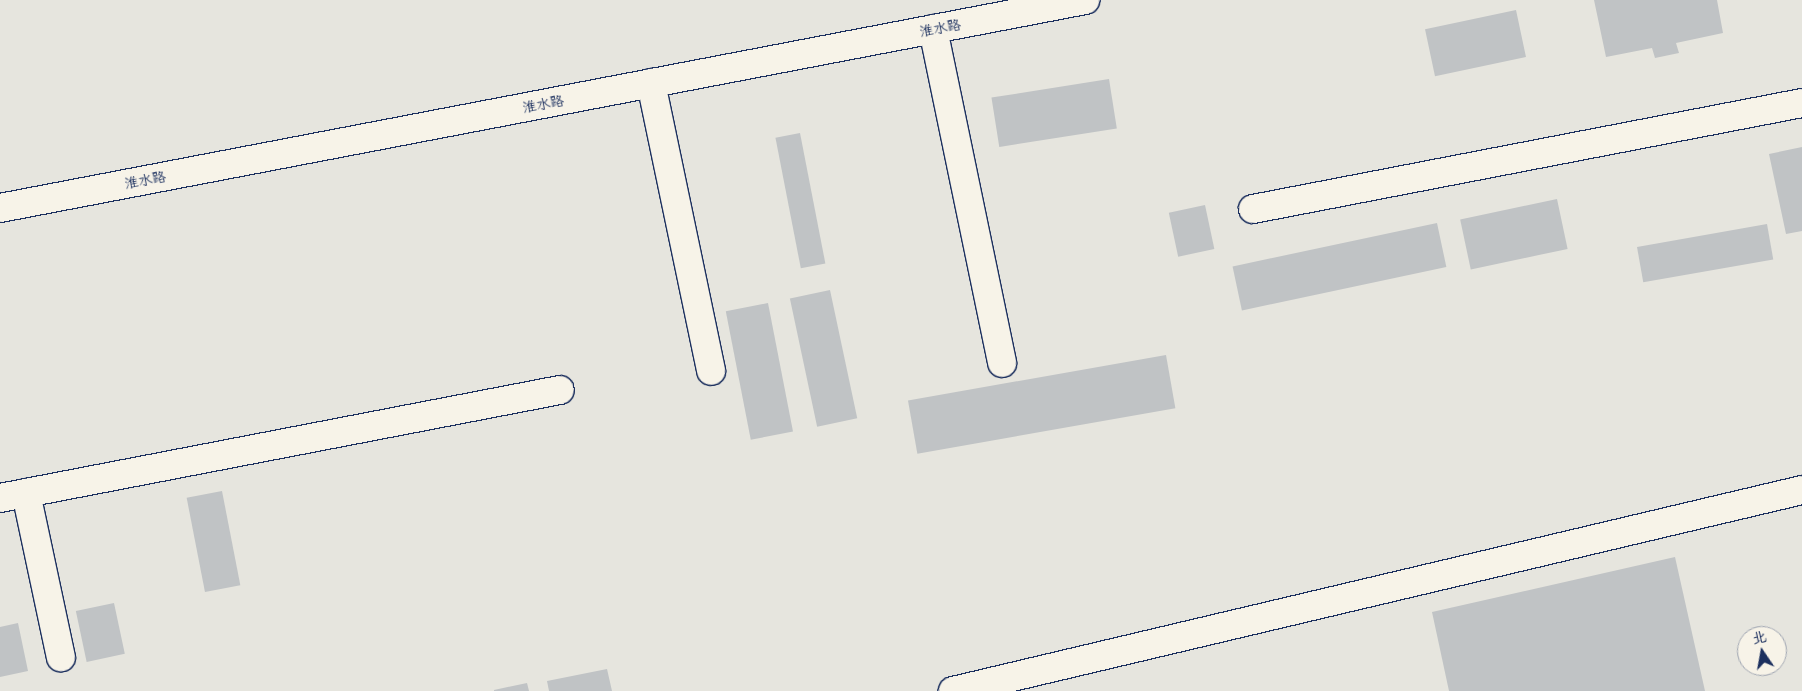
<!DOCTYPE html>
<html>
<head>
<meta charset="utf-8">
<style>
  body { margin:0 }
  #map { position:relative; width:1802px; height:691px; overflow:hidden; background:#f7f3e8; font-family:"Shantell Sans","LXGW WenKai TC",sans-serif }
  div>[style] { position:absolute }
  .built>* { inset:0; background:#e6e5de }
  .building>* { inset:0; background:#c0c3c5; transform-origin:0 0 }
  .roads { filter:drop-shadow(1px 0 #1b2f5e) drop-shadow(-1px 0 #1b2f5e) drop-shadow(0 1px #1b2f5e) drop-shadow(0 -1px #1b2f5e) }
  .minor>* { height:28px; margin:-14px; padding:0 14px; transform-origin:14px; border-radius:14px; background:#f7f3e8 }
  span { translate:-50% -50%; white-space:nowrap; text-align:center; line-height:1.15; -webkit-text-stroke:4.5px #f7f3e8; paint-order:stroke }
  .street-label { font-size:14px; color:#1b2f5e }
  .north { position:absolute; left:1737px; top:626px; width:50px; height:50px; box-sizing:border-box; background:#f7f3e8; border:1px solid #9fa5b1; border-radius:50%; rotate:348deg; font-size:14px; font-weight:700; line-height:20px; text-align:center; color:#1b2f5e }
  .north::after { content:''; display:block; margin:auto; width:18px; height:22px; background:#1b2f5e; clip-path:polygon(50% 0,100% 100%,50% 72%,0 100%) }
</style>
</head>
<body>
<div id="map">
  <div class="built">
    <i style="clip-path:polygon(evenodd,0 0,1802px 0,1802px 691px,0 691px,0 0,1747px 636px,1777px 636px,1777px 666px,1747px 666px,1747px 636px)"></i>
  </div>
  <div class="building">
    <i style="clip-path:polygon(1594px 0,1717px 0,1723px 33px,1676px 43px,1679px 53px,1655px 58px,1652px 48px,1606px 57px)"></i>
    <i style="left:1516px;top:10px;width:48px;height:93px;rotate:78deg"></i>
    <i style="left:1109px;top:79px;width:50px;height:119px;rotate:81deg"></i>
    <i style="left:800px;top:133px;width:133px;height:25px;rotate:79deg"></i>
    <i style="clip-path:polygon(1802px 147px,1802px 231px,1786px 234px,1769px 154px)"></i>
    <i style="left:1557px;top:199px;width:51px;height:99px;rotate:78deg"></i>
    <i style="left:1205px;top:205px;width:45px;height:37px;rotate:78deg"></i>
    <i style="left:1437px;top:223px;width:45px;height:209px;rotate:78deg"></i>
    <i style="left:1767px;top:224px;width:36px;height:132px;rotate:80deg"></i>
    <i style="left:830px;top:290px;width:131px;height:41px;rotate:78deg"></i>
    <i style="left:768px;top:303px;width:131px;height:43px;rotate:79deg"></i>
    <i style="left:1166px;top:355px;width:54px;height:262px;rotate:80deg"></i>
    <i style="left:222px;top:491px;width:96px;height:36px;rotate:79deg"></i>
    <i style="clip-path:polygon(1675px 557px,1705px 691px,1449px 691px,1432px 612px)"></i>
    <i style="left:114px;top:603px;width:52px;height:39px;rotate:78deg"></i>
    <i style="clip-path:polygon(18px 623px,28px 671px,0 677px,0 627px)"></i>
    <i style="clip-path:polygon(607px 669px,612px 691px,549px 691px,547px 681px)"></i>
    <i style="clip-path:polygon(527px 683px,529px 691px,494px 691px,494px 690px)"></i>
  </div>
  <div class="roads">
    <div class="minor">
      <i style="left:933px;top:29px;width:341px;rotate:78.3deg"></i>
      <i style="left:651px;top:83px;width:294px;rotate:78.2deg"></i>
      <i style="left:0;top:208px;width:1105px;rotate:-10.85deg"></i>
      <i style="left:1253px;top:209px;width:559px;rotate:-10.93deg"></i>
      <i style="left:26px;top:493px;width:168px;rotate:78deg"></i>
      <i style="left:0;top:498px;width:570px;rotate:-10.92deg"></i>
      <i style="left:953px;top:691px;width:872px;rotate:-13.32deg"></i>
    </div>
  </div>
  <div class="street-label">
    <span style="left:940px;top:28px;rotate:-11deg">淮水路</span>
    <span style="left:543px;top:104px;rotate:-11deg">淮水路</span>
    <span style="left:145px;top:180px;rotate:-11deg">淮水路</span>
  </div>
  <div class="north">北</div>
</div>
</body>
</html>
